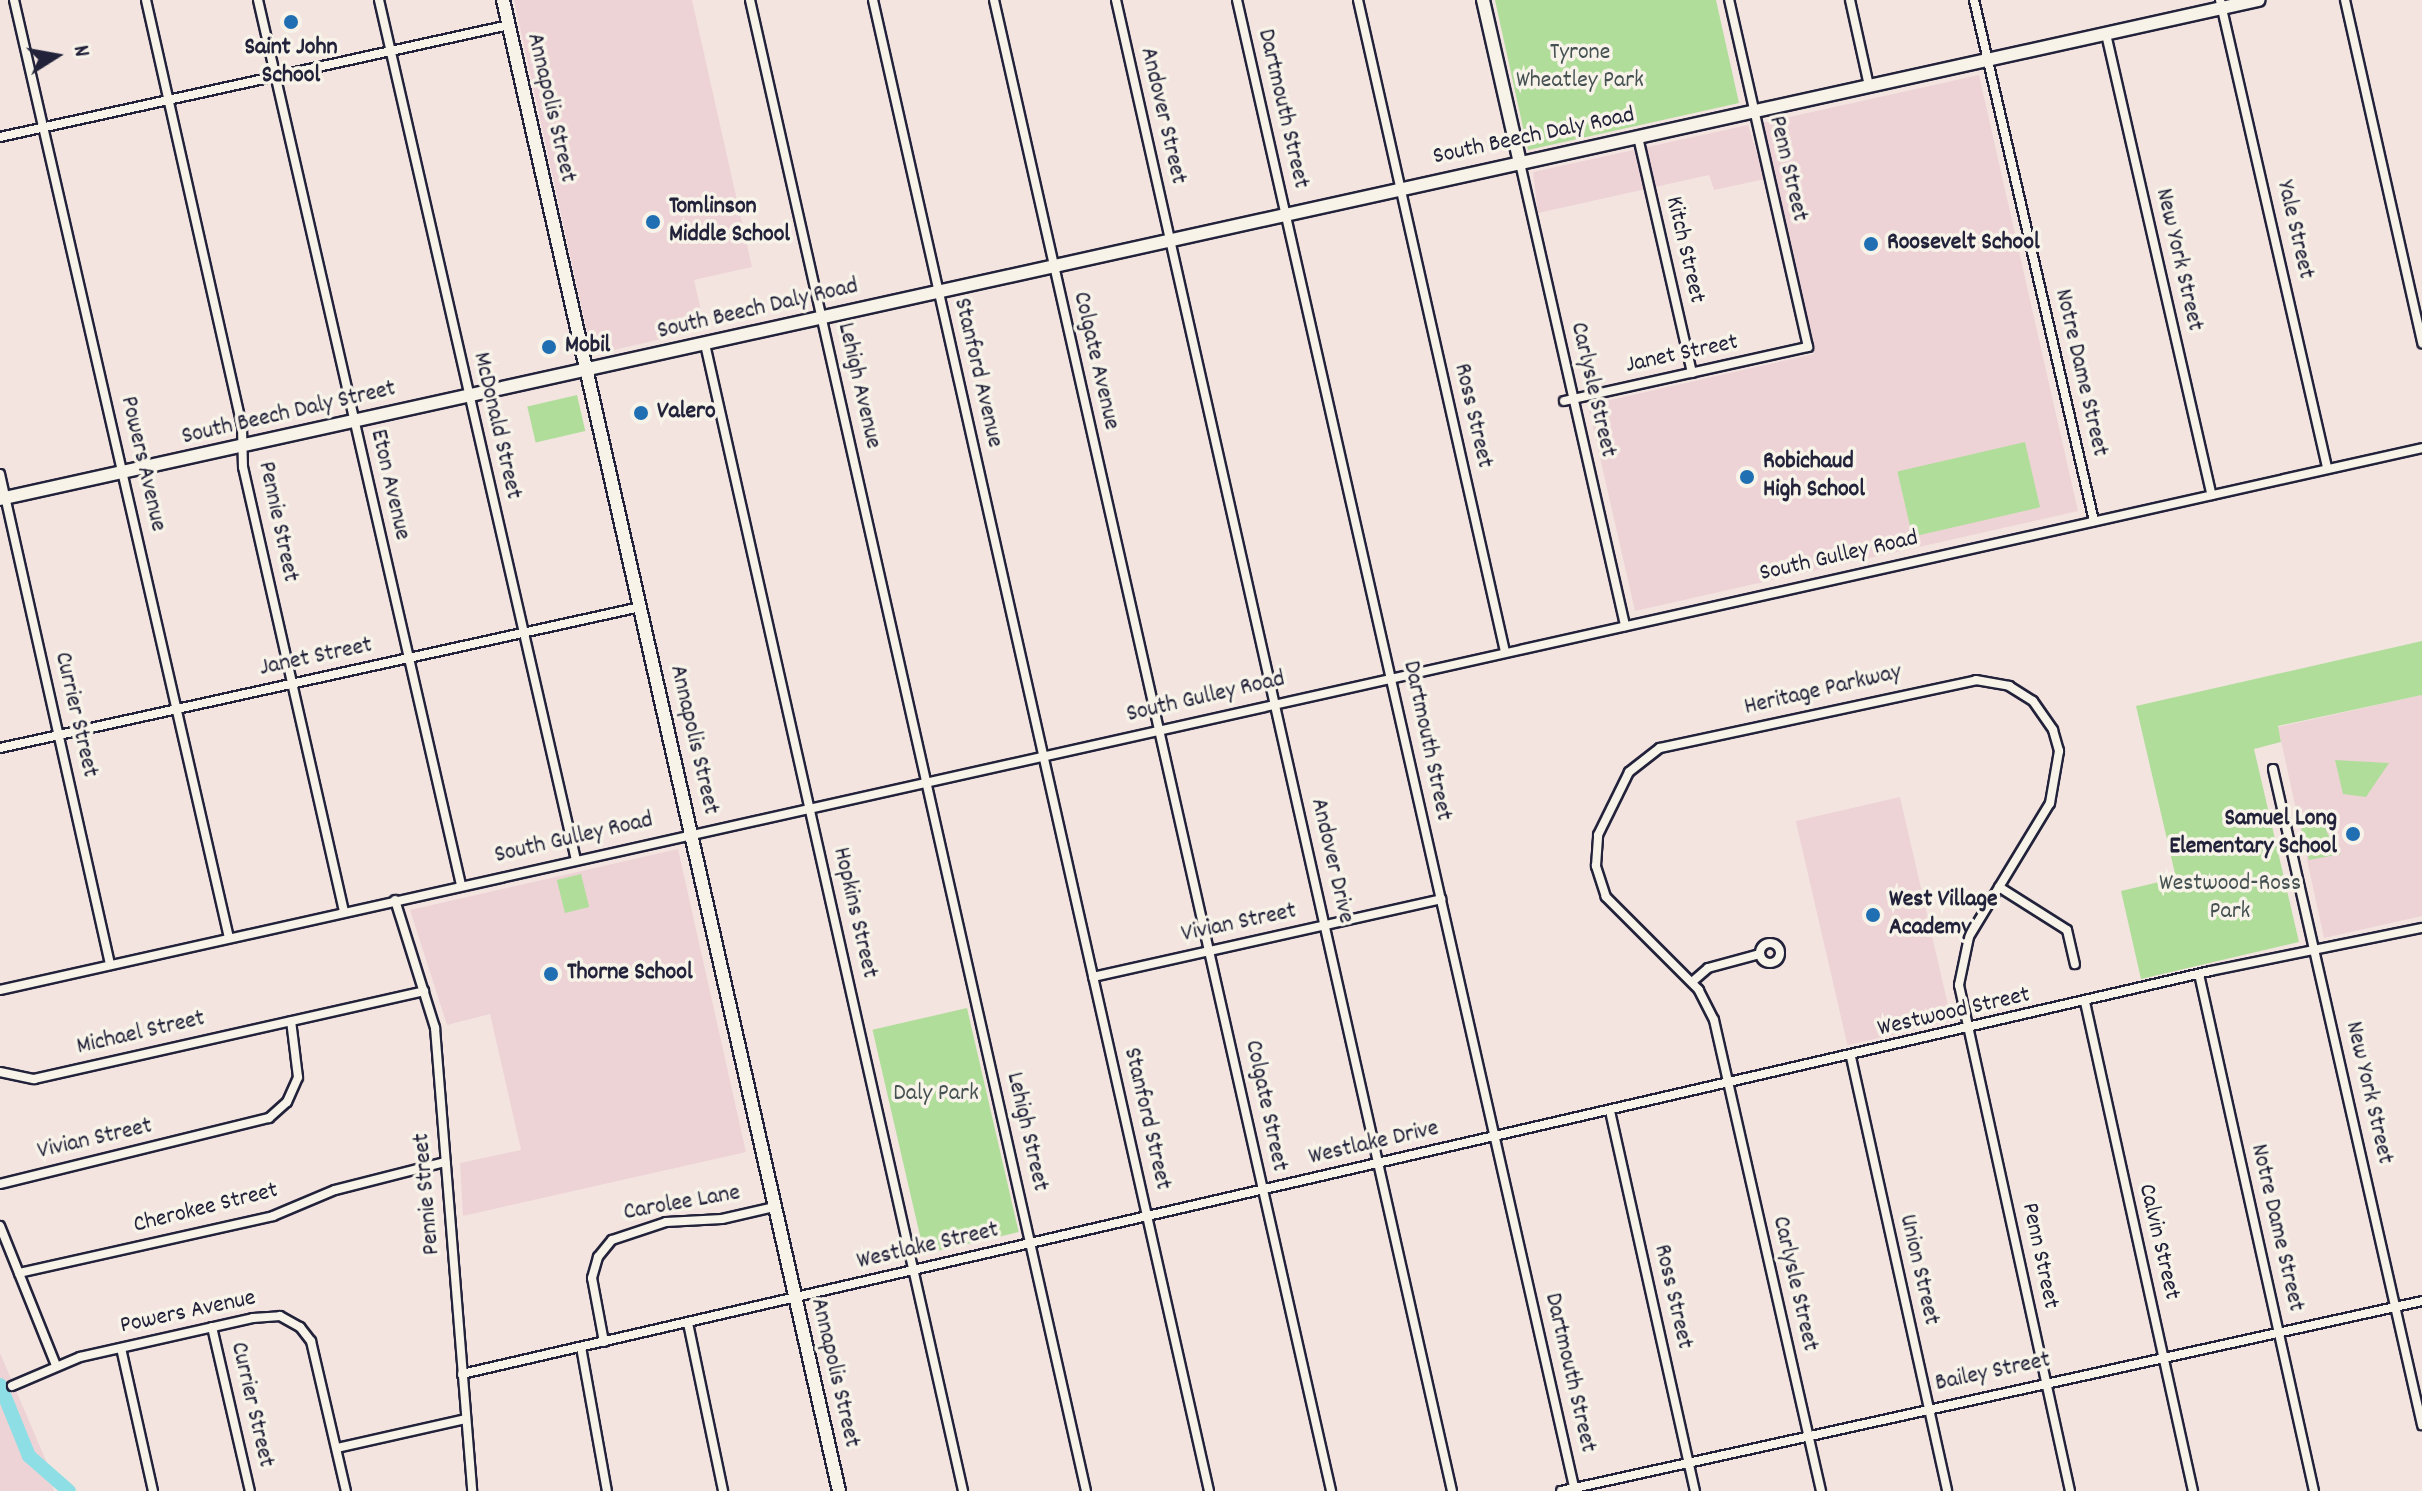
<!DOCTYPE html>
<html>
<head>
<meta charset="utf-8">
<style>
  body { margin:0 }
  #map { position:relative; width:2422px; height:1491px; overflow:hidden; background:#f3e4e0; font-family:Dekko,sans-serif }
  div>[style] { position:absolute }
  .built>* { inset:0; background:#eed3d6; transform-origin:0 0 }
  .green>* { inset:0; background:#b1dd9b; transform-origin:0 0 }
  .river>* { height:14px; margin:-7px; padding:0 7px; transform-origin:7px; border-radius:7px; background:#8ddfe5 }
  .roads { filter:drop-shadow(2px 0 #22223b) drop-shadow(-2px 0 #22223b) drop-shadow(0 2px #22223b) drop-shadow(0 -2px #22223b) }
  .street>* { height:8px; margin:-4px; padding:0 4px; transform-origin:4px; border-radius:4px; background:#f7f3e8 }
  .street>.ring { margin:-4px; padding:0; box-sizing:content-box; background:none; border:8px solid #f7f3e8; border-radius:50% }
  .secondary>* { height:12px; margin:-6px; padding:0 6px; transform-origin:6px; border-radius:6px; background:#f7f3e8 }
  .dots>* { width:22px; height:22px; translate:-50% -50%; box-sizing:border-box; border:4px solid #f7f3e8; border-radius:50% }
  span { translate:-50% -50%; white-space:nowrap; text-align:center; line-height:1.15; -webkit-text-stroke:7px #f7f3e8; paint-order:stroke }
  .poi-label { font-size:24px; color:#22223b; font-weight:700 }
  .left { translate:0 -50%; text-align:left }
  .right { translate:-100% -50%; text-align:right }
  .park-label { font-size:24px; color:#465153 }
  .street-label { font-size:24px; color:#22223b }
  .north { position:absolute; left:16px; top:16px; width:80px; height:80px; -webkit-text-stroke:6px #f7f3e8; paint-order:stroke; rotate:79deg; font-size:22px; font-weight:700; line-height:32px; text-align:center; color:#22223b }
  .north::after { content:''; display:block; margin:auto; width:28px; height:36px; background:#22223b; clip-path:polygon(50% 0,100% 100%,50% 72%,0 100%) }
</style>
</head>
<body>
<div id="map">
  <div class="built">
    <i style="clip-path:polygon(514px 0,692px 0,752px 267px,694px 280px,705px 329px,592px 355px)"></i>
    <i style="clip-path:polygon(1979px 75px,2078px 511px,1635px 611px,1588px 405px,1814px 354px,1762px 123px)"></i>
    <i style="clip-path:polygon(1748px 125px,1765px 179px,1714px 190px,1709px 175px,1538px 213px,1533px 172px)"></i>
    <i style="clip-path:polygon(2422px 695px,2422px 916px,2324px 938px,2278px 727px)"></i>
    <i style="left:1900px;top:797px;width:230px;height:107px;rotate:77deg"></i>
    <i style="clip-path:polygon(678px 849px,746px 1152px,463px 1216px,460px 1163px,521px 1150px,490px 1014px,447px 1025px,410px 910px)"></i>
    <i style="clip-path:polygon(0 1353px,47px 1463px,54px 1491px,0 1491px)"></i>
  </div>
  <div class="green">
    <i style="clip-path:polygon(1495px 0,1716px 0,1739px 103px,1528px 150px)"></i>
    <i style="left:577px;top:395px;width:37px;height:51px;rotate:77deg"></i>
    <i style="left:2025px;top:442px;width:67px;height:131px;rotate:77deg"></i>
    <i style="clip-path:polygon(2422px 641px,2422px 695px,2278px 726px,2281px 742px,2254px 749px,2299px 942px,2141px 979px,2121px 891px,2176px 878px,2136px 706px)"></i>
    <i style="clip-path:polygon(2335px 760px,2389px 763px,2366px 797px,2343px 794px)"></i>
    <i style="clip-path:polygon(2322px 815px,2334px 822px,2327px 833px,2341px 854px,2309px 860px,2299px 819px)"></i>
    <i style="left:581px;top:874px;width:34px;height:25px;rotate:76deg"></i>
    <i style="left:967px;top:1008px;width:230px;height:97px;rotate:77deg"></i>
  </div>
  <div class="river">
    <i style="left:0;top:1385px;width:77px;rotate:67.8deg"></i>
    <i style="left:29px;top:1456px;width:53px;rotate:41.2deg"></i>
  </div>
  <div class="roads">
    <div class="street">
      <i style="left:14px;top:0;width:962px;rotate:77.09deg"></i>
      <i style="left:146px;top:0;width:438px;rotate:77.3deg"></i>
      <i style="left:242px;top:427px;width:40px;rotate:88.6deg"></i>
      <i style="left:243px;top:467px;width:455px;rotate:77.2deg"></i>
      <i style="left:258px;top:0;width:908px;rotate:77.08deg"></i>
      <i style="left:379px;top:0;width:882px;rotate:77.1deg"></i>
      <i style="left:750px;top:0;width:1528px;rotate:77.3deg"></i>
      <i style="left:873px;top:0;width:1528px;rotate:77.3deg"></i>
      <i style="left:994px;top:0;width:1529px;rotate:77.26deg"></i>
      <i style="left:1116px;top:0;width:1528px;rotate:77.3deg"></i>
      <i style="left:1237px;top:0;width:1529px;rotate:77.23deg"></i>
      <i style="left:1358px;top:0;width:668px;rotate:77.29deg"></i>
      <i style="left:1850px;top:0;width:88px;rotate:77.5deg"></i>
      <i style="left:1974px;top:0;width:535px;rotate:77.03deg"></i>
      <i style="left:2220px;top:0;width:481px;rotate:77.1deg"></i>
      <i style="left:2345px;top:0;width:352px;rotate:77.3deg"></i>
      <i style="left:2106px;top:34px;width:473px;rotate:77.1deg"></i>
      <i style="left:0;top:137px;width:521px;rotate:-12.41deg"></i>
      <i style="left:1638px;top:137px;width:242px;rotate:77.1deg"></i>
      <i style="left:1520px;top:163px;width:475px;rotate:77.2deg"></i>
      <i style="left:705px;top:344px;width:1176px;rotate:77.32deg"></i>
      <i style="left:1564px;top:401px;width:250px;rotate:-12.5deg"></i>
      <i style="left:1808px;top:347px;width:356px;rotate:-102.8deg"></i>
      <i style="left:0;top:474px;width:502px;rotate:77.35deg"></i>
      <i style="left:0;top:748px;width:655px;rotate:-12.42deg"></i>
      <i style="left:2273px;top:769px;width:673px;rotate:77.2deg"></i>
      <i style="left:1999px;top:887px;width:80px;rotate:32.3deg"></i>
      <i style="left:2067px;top:930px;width:35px;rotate:77deg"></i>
      <i style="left:395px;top:900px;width:134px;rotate:72.6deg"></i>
      <i style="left:435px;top:1028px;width:464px;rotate:85.4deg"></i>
      <i class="ring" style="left:1760px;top:943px;width:12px;height:12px"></i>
      <i style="left:2199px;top:974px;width:530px;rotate:77.46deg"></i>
      <i style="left:1093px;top:977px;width:357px;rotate:-12.6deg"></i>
      <i style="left:1692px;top:982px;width:21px;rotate:-41deg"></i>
      <i style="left:1708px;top:968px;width:54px;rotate:-15.1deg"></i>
      <i style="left:0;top:990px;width:2482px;rotate:-12.61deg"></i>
      <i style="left:2085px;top:1002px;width:501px;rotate:77.55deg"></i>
      <i style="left:1851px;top:1057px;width:444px;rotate:77.5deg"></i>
      <i style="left:0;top:1072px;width:35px;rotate:12deg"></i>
      <i style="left:34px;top:1079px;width:400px;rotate:-12.7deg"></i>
      <i style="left:1610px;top:1111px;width:389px;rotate:77.4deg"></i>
      <i style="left:0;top:1184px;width:277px;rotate:-13.8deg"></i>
      <i style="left:269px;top:1118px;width:24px;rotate:-42deg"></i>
      <i style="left:287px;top:1102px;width:27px;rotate:-66deg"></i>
      <i style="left:298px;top:1077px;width:56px;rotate:-97.1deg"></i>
      <i style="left:0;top:1226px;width:150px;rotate:68.1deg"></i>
      <i style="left:19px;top:1273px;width:260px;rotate:-12.6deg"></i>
      <i style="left:273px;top:1216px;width:67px;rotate:-22.8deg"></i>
      <i style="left:335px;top:1190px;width:114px;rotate:-14.3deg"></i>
      <i style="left:688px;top:1323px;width:172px;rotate:78.2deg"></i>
      <i style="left:212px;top:1327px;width:168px;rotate:77deg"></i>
      <i style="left:604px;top:1342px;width:65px;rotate:-100.6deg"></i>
      <i style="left:592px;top:1278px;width:22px;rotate:-74deg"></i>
      <i style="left:598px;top:1257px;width:22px;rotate:-51deg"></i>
      <i style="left:612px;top:1240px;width:57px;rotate:-18.4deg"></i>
      <i style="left:666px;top:1222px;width:56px;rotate:-3.1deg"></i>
      <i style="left:722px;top:1219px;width:53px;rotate:-13deg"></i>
      <i style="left:581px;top:1347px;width:146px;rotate:79.8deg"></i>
      <i style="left:121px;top:1348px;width:147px;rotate:77.4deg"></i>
      <i style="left:462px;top:1374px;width:1794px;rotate:-12.98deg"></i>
      <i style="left:2210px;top:971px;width:216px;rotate:-11.5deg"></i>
      <i style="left:12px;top:1386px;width:74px;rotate:-23.1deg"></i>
      <i style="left:80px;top:1357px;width:177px;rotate:-12.7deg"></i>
      <i style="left:253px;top:1318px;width:27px;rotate:-4deg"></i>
      <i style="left:280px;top:1316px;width:23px;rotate:29deg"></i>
      <i style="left:300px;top:1327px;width:18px;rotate:52deg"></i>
      <i style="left:311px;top:1341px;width:154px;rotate:76.9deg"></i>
      <i style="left:337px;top:1448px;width:132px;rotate:-12.7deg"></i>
      <i style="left:1561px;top:1491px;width:882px;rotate:-12.44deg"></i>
      <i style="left:1821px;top:1491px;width:483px;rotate:-102.8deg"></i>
      <i style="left:1714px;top:1020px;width:34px;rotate:-117deg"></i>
      <i style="left:1699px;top:990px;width:132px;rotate:-135deg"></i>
      <i style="left:1606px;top:897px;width:33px;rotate:-108deg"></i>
      <i style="left:1596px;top:866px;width:31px;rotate:-86deg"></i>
      <i style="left:1598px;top:835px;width:70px;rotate:-63.8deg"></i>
      <i style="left:1629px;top:772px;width:39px;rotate:-38deg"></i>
      <i style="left:1660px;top:748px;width:323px;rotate:-12.1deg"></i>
      <i style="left:1976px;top:680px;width:34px;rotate:10deg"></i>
      <i style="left:2009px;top:686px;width:28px;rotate:32deg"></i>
      <i style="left:2033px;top:701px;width:35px;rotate:55deg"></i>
      <i style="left:2053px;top:730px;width:22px;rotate:74deg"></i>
      <i style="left:2059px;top:751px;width:53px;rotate:99.8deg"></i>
      <i style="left:2050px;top:803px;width:157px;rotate:121.2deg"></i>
      <i style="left:1969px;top:937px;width:49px;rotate:101.8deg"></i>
      <i style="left:1959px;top:985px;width:518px;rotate:77.63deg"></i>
    </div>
    <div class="secondary">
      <i style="left:503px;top:0;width:1528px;rotate:77.3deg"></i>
      <i style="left:1483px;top:0;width:167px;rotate:77.2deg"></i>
      <i style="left:0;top:499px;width:2313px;rotate:-12.46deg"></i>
    </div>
  </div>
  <div class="dots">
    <i style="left:291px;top:22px;background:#1f6fb2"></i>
    <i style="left:653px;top:222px;background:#1f6fb2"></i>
    <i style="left:1871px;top:244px;background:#1f6fb2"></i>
    <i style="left:549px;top:347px;background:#1f6fb2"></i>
    <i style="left:641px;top:413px;background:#1f6fb2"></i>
    <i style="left:1747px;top:477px;background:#1f6fb2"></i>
    <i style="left:2353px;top:834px;background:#1f6fb2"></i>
    <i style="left:1873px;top:915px;background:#1f6fb2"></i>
    <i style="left:551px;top:974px;background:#1f6fb2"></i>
  </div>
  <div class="poi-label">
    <span style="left:291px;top:63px">Saint John<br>School</span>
    <span class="left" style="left:669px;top:222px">Tomlinson<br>Middle School</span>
    <span class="left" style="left:1887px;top:244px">Roosevelt School</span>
    <span class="left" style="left:565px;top:347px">Mobil</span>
    <span class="left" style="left:657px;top:413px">Valero</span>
    <span class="left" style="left:1763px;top:477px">Robichaud<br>High School</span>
    <span class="right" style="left:2337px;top:834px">Samuel Long<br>Elementary School</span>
    <span class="left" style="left:1889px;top:915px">West Village<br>Academy</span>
    <span class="left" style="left:567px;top:974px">Thorne School</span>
  </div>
  <div class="park-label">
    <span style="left:1580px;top:68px">Tyrone<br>Wheatley Park</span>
    <span style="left:2230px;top:899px">Westwood-Ross<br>Park</span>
    <span style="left:936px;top:1095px">Daly Park</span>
  </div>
  <div class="street-label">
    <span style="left:550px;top:108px;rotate:77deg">Annapolis Street</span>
    <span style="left:1282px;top:109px;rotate:77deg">Dartmouth Street</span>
    <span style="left:1162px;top:116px;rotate:77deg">Andover Street</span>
    <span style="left:1534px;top:137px;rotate:-12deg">South Beech Daly Road</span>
    <span style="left:1787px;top:169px;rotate:77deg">Penn Street</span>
    <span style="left:2294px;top:230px;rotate:77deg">Yale Street</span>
    <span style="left:1684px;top:250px;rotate:77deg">Kitch Street</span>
    <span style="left:2178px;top:260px;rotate:77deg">New York Street</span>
    <span style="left:758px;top:310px;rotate:-13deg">South Beech Daly Road</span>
    <span style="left:1682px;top:355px;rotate:-12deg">Janet Street</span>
    <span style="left:1095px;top:361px;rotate:77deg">Colgate Avenue</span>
    <span style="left:977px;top:373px;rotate:77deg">Stanford Avenue</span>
    <span style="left:2080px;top:373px;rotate:77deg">Notre Dame Street</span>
    <span style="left:858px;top:386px;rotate:77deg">Lehigh Avenue</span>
    <span style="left:1592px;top:390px;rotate:77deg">Carlysle Street</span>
    <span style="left:289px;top:414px;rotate:-13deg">South Beech Daly Street</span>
    <span style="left:1472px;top:416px;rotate:77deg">Ross Street</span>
    <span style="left:496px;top:426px;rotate:77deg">McDonald Street</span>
    <span style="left:142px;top:464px;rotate:77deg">Powers Avenue</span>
    <span style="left:389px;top:485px;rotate:77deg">Eton Avenue</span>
    <span style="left:277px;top:522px;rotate:78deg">Pennie Street</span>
    <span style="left:1839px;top:557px;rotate:-13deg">South Gulley Road</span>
    <span style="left:316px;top:658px;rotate:-12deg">Janet Street</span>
    <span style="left:1823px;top:691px;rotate:-13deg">Heritage Parkway</span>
    <span style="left:1206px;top:698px;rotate:-13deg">South Gulley Road</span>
    <span style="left:75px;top:715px;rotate:77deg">Currier Street</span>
    <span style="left:693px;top:740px;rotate:77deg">Annapolis Street</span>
    <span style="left:1426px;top:741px;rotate:78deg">Dartmouth Street</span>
    <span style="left:574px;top:839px;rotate:-13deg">South Gulley Road</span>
    <span style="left:1331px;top:861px;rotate:77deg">Andover Drive</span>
    <span style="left:854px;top:913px;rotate:77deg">Hopkins Street</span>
    <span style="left:1239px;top:924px;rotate:-12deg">Vivian Street</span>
    <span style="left:1954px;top:1013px;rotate:-13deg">Westwood Street</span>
    <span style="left:141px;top:1034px;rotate:-13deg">Michael Street</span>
    <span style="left:2368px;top:1093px;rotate:77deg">New York Street</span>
    <span style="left:1265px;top:1106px;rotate:78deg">Colgate Street</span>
    <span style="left:1146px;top:1119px;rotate:77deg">Stanford Street</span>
    <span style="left:1026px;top:1132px;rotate:77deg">Lehigh Street</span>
    <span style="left:95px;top:1140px;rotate:-13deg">Vivian Street</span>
    <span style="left:1374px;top:1144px;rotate:-13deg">Westlake Drive</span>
    <span style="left:428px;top:1194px;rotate:-95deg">Pennie Street</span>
    <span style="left:682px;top:1204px;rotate:-10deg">Carolee Lane</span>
    <span style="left:206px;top:1209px;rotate:-14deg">Cherokee Street</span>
    <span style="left:2276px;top:1228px;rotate:77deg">Notre Dame Street</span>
    <span style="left:2158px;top:1242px;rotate:77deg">Calvin Street</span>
    <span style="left:928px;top:1247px;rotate:-13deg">Westlake Street</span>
    <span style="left:2039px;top:1256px;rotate:78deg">Penn Street</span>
    <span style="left:1918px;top:1270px;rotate:77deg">Union Street</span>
    <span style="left:1794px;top:1284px;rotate:77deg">Carlysle Street</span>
    <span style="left:1672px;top:1297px;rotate:77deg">Ross Street</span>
    <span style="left:188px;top:1313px;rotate:-12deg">Powers Avenue</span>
    <span style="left:834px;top:1373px;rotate:77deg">Annapolis Street</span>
    <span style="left:1569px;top:1373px;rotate:77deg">Dartmouth Street</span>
    <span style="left:1993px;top:1373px;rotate:-12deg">Bailey Street</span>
    <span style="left:251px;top:1405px;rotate:77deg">Currier Street</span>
  </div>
  <div class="north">N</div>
</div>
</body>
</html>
